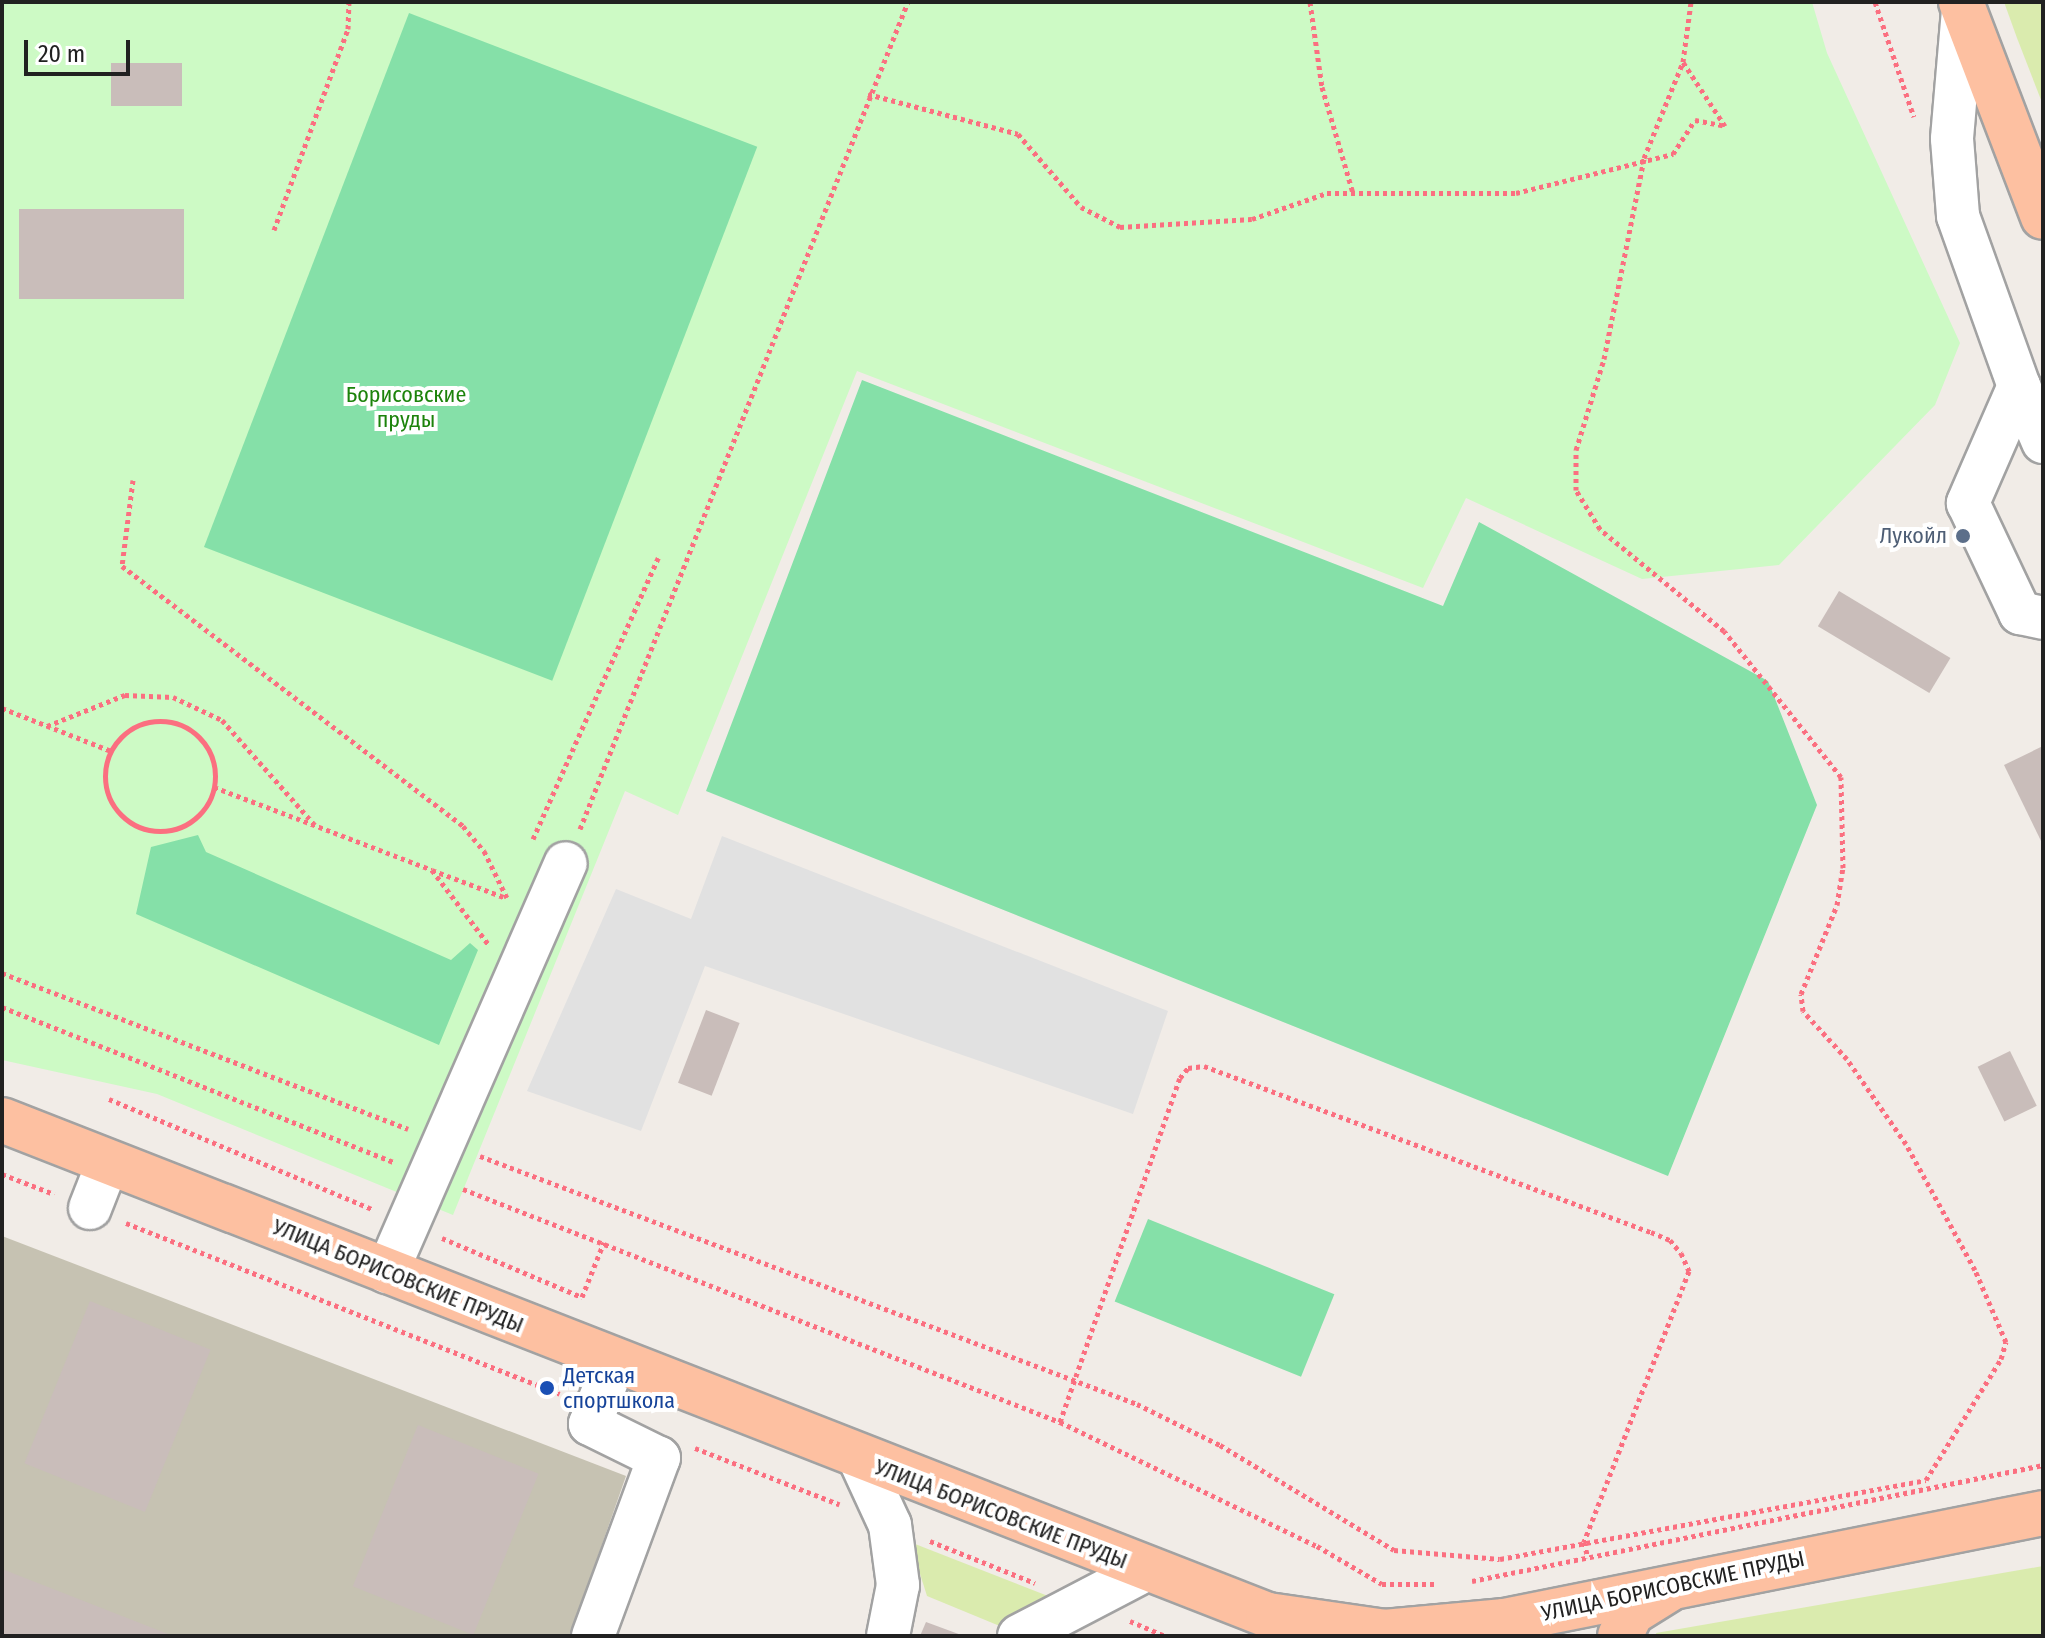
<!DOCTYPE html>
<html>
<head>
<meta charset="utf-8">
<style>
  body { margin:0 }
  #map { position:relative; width:2045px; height:1638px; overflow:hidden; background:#f1ece7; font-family:"Fira Sans Condensed",sans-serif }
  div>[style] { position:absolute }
  .construction>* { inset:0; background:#c6c2b2 }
  .grass>* { inset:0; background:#daebae }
  .park>* { inset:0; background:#cdfac5 }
  .pitch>* { inset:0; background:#85e0a8; transform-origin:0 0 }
  .parking>* { inset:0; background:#e1e1e1 }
  .building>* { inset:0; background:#c9bdba; transform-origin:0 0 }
  .path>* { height:5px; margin-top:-2.5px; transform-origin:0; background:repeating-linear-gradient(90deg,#fb6f80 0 4px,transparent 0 8px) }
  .path>.ring { margin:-2.5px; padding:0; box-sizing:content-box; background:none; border:5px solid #fb6f80; border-radius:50% }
  .roads { filter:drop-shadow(2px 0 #a2a2a2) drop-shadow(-2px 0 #a2a2a2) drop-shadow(0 2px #a2a2a2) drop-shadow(0 -2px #a2a2a2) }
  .minor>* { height:42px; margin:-21px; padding:0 21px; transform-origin:21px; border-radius:21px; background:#fff }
  .major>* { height:44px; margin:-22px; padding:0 22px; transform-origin:22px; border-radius:22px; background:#fdc0a1 }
  .dots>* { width:22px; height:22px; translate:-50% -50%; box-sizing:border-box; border:4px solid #fff; border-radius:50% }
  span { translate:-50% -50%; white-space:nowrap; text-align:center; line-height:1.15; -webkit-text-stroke:8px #fff; paint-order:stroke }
  .park-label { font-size:22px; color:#1c830b }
  .service-label { font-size:22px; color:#4e5e75 }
  .right { translate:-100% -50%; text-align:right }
  .street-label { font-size:22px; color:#212121 }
  .transit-label { font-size:22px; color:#164399 }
  .left { translate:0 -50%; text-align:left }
  .frame { position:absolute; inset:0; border:4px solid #212121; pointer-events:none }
  .scale { position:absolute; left:24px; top:40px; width:106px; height:36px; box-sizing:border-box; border:4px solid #212121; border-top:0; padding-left:10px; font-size:24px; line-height:28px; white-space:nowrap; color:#212121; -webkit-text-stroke:6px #fff; paint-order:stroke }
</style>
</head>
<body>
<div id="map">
  <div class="construction">
    <i style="clip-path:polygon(2px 1236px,626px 1476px,570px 1636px,2px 1636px)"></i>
  </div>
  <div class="grass">
    <i style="clip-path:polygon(2004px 2px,2043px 2px,2043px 105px,2017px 38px)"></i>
    <i style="clip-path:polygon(910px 1542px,1048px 1596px,1007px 1629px,927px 1596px)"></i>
    <i style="clip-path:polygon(2043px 1566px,2043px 1636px,1657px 1636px,1656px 1633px)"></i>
  </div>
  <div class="park">
    <i style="clip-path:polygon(2px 2px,1812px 2px,1827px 53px,1960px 343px,1935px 405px,1779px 565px,1642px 579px,1466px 498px,1423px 588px,857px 371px,678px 815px,625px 791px,453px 1215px,157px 1094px,2px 1060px)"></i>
  </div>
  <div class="pitch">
    <i style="left:409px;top:13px;width:373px;height:572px;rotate:21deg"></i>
    <i style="clip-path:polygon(862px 380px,1443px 606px,1479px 522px,1768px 681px,1817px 805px,1668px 1176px,706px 791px)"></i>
    <i style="clip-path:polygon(198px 835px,206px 852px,451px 960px,470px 943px,478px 950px,439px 1045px,136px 914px,151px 847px)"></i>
    <i style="left:1148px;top:1219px;width:201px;height:89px;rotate:22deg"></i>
  </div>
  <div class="parking">
    <i style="clip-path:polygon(722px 836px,1168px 1011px,1133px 1114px,705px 966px,641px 1131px,527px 1091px,616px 889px,691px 919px)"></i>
  </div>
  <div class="building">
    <i style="left:111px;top:63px;width:71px;height:43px"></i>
    <i style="left:19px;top:209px;width:165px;height:90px"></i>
    <i style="left:1839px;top:591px;width:130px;height:41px;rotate:31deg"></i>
    <i style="clip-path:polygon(2043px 746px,2043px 845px,2004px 765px)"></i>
    <i style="left:706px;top:1010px;width:36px;height:78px;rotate:21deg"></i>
    <i style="left:2010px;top:1051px;width:61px;height:36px;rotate:64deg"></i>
    <i style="left:90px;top:1301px;width:130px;height:175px;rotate:22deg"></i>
    <i style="left:418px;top:1425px;width:130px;height:174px;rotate:22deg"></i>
    <i style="clip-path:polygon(2px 1569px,173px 1636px,2px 1636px)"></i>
    <i style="clip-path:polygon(926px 1622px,964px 1636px,920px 1636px)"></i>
  </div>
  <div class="path">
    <i style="left:1310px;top:2px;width:86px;rotate:82deg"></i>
    <i style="left:1322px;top:87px;width:110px;rotate:73.7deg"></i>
    <i style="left:1875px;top:2px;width:121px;rotate:71.3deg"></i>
    <i style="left:868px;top:94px;width:155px;rotate:14.9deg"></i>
    <i style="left:1018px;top:134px;width:96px;rotate:49.2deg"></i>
    <i style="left:1081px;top:207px;width:44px;rotate:27.1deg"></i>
    <i style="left:1120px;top:227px;width:132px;rotate:-3.5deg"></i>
    <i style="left:1252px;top:219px;width:79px;rotate:-19.1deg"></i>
    <i style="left:1327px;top:193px;width:189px"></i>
    <i style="left:1516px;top:193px;width:162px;rotate:-14deg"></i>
    <i style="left:1673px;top:154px;width:40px;rotate:-57.1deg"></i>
    <i style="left:1695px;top:120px;width:31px;rotate:11deg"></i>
    <i style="left:1725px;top:126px;width:77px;rotate:-123.3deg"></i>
    <i style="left:274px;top:230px;width:214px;rotate:-69.8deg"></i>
    <i style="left:348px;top:29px;width:27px;rotate:-88deg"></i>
    <i style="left:133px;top:480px;width:87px;rotate:97.3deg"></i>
    <i style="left:122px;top:566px;width:429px;rotate:37.3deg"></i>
    <i style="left:463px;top:826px;width:33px;rotate:50deg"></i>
    <i style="left:484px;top:851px;width:52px;rotate:63.9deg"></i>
    <i style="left:2px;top:708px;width:117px;rotate:21.5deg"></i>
    <i class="ring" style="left:105px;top:721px;width:105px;height:105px"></i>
    <i style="left:47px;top:726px;width:84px;rotate:-21.7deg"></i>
    <i style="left:125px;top:695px;width:48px;rotate:2.4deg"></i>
    <i style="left:173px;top:697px;width:54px;rotate:25.1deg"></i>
    <i style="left:222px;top:720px;width:140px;rotate:48.5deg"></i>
    <i style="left:214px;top:787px;width:233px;rotate:20.8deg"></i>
    <i style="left:432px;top:870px;width:94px;rotate:52.8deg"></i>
    <i style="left:580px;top:829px;width:890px;rotate:-68.37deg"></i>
    <i style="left:533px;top:839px;width:308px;rotate:-66deg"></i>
    <i style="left:432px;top:870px;width:79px;rotate:20.7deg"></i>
    <i style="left:2px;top:973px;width:435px;rotate:21deg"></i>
    <i style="left:2px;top:1007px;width:422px;rotate:21.6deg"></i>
    <i style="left:109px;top:1099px;width:287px;rotate:22.7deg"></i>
    <i style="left:480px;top:1156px;width:702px;rotate:20.68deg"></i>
    <i style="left:1137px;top:1404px;width:93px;rotate:26.3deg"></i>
    <i style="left:1220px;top:1445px;width:203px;rotate:31.1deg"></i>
    <i style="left:1394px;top:1550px;width:106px;rotate:4.9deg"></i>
    <i style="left:1500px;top:1559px;width:433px;rotate:-10.5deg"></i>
    <i style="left:1926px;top:1480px;width:142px;rotate:-58.2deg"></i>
    <i style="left:2001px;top:1359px;width:18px;rotate:-74deg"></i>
    <i style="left:2006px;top:1342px;width:78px;rotate:-113.3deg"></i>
    <i style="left:1975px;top:1270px;width:144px;rotate:-118.7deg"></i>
    <i style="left:1906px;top:1144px;width:103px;rotate:-124.8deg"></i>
    <i style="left:1847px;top:1059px;width:65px;rotate:-132.5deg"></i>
    <i style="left:1803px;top:1011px;width:17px;rotate:-97deg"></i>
    <i style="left:1801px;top:994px;width:96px;rotate:-68deg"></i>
    <i style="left:1837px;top:905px;width:37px;rotate:-81deg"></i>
    <i style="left:1843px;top:868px;width:91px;rotate:-91.3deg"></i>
    <i style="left:1841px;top:777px;width:187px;rotate:-128.7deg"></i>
    <i style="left:1724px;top:631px;width:161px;rotate:-140.6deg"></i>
    <i style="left:1600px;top:529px;width:46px;rotate:-121.6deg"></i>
    <i style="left:1576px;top:490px;width:40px;rotate:-90deg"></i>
    <i style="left:1576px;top:450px;width:95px;rotate:-72.9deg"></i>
    <i style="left:1604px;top:359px;width:205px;rotate:-78.7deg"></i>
    <i style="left:1644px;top:158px;width:104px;rotate:-67.9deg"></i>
    <i style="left:1683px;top:62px;width:61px;rotate:-82.4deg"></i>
    <i style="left:2px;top:1174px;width:56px;rotate:21deg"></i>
    <i style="left:463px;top:1189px;width:641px;rotate:21.32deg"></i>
    <i style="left:1060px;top:1422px;width:285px;rotate:25.8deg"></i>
    <i style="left:1317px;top:1546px;width:75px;rotate:30.3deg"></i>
    <i style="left:1382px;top:1584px;width:52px"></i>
    <i style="left:126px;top:1223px;width:466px;rotate:21.5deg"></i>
    <i style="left:442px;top:1238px;width:152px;rotate:22.9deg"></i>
    <i style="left:582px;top:1297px;width:59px;rotate:-68.2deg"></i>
    <i style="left:1060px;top:1422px;width:364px;rotate:-70.8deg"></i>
    <i style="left:1180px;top:1078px;width:13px;rotate:-51deg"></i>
    <i style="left:1188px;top:1068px;width:16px;rotate:-7deg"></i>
    <i style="left:1204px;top:1066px;width:477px;rotate:20.4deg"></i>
    <i style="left:1651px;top:1232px;width:21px;rotate:23deg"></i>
    <i style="left:1670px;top:1240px;width:17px;rotate:50deg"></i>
    <i style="left:1681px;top:1253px;width:20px;rotate:66deg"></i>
    <i style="left:1689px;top:1271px;width:291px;rotate:111.2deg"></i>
    <i style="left:1584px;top:1542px;width:16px;rotate:76deg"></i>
    <i style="left:695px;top:1448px;width:155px;rotate:21.3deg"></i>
    <i style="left:930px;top:1541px;width:113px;rotate:21.8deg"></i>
    <i style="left:1472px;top:1581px;width:583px;rotate:-11.48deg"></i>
    <i style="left:1130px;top:1621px;width:39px;rotate:23deg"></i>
  </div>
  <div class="roads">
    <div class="minor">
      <i style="left:1963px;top:10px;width:129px;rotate:94.9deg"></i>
      <i style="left:1952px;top:139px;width:77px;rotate:85.5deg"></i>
      <i style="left:1958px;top:216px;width:181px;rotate:70.3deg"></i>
      <i style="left:2019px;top:386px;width:128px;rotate:113.6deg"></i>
      <i style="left:1968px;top:503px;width:122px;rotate:64.7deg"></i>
      <i style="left:2020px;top:613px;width:24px;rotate:12deg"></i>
      <i style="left:2019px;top:386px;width:61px;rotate:66.8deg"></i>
      <i style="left:90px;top:1208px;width:49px;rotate:-68.6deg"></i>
      <i style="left:387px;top:1272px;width:446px;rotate:-66.4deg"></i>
      <i style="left:859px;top:1458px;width:74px;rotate:65.2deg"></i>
      <i style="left:890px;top:1525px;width:61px;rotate:82.4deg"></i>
      <i style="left:898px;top:1585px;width:52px;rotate:101.1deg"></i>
      <i style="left:593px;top:1636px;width:190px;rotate:-69.7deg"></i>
      <i style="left:659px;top:1458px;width:77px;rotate:-153.8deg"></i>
      <i style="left:590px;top:1424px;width:66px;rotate:-68.5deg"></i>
      <i style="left:1019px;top:1636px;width:143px;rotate:-27.5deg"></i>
    </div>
    <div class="major">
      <i style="left:1961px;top:2px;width:230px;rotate:69.1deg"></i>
      <i style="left:2px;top:1120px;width:1359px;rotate:21.36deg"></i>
      <i style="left:1268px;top:1615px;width:117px;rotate:8.3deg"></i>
      <i style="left:1384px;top:1632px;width:121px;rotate:-5.2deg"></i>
      <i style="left:1504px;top:1621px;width:550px;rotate:-11.33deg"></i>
      <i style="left:1620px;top:1636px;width:25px;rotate:-64deg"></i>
      <i style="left:1631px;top:1613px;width:44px;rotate:-31.9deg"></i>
    </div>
  </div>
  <div class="dots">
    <i style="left:1963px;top:536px;background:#5c6f8a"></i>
    <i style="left:547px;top:1388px;background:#1a4fb4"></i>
  </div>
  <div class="park-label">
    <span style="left:406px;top:407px">Борисовские<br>пруды</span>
  </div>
  <div class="service-label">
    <span class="right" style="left:1947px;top:536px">Лукойл</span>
  </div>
  <div class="street-label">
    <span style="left:398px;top:1276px;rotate:22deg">УЛИЦА БОРИСОВСКИЕ ПРУДЫ</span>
    <span style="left:1001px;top:1514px;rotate:21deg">УЛИЦА БОРИСОВСКИЕ ПРУДЫ</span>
    <span style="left:1673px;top:1586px;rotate:-12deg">УЛИЦА БОРИСОВСКИЕ ПРУДЫ</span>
  </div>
  <div class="transit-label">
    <span class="left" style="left:563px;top:1388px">Детская<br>спортшкола</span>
  </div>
  <div class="frame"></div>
  <div class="scale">20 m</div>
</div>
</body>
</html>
